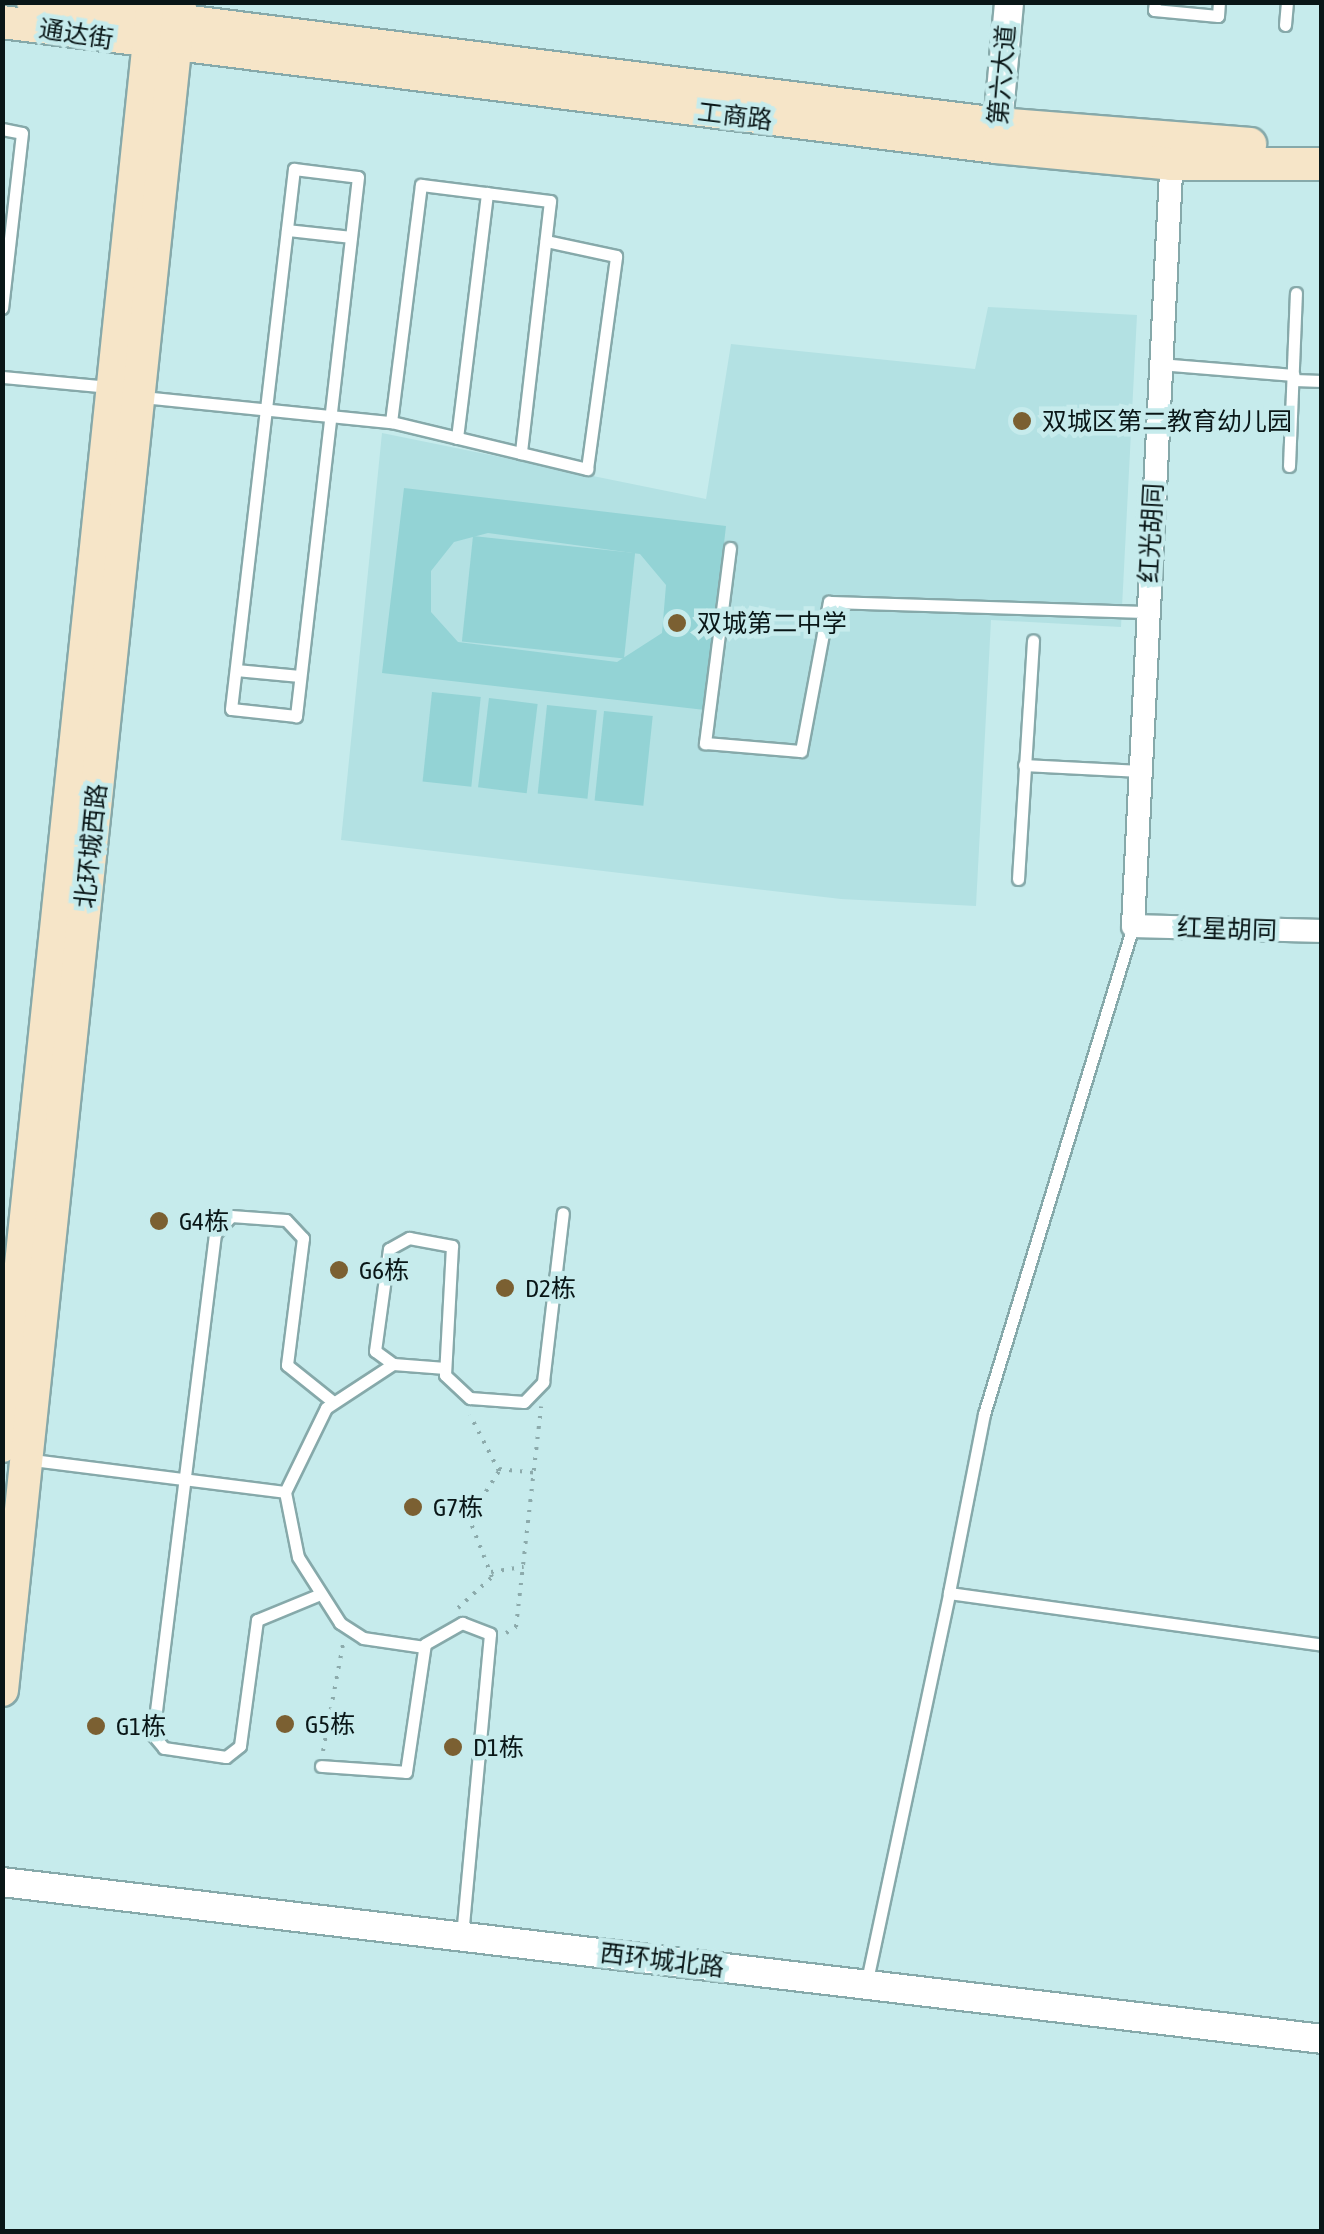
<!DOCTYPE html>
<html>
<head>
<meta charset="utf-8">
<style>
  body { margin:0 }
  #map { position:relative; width:1324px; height:2234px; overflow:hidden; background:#c6ebec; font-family:"Asap Condensed","Noto Sans SC",sans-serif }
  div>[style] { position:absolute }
  .built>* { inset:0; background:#b3e1e3 }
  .green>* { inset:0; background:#93d3d5; transform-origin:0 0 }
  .path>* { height:4px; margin-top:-2px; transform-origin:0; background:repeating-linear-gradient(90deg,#8caaab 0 2.5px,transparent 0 10.5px) }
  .roads { filter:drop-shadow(2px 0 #86a9aa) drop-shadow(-2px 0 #86a9aa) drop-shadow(0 2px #86a9aa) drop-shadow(0 -2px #86a9aa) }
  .service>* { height:11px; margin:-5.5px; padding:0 5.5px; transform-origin:5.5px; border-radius:5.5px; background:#fff }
  .minor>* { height:22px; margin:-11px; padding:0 11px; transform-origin:11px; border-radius:11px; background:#fff }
  .tertiary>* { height:28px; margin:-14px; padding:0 14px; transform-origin:14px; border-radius:14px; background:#fff }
  .secondary>* { height:32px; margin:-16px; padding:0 16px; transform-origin:16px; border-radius:16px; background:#f6e5c8 }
  .dots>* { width:28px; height:28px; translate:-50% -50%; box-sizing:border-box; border:5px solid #c6ebec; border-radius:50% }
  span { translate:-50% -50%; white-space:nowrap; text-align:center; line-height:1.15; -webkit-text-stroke:9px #c6ebec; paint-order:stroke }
  .street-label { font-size:25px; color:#091617 }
  .poi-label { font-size:25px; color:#091617 }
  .left { translate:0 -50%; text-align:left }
  .frame { position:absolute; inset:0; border:5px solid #091617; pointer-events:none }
</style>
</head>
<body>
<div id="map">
  <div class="built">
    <i style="clip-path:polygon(988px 307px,1137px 315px,1121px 627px,991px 620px,976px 906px,841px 899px,341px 840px,382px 433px,706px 499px,731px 344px,975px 369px)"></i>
  </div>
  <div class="green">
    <i style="clip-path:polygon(evenodd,404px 488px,726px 526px,705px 710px,382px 673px,404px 488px,488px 533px,640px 554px,666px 585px,662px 633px,617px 662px,458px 642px,431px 612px,431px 571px,454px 542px,488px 533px)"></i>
    <i style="left:473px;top:536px;width:163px;height:106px;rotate:6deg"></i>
    <i style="left:432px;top:692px;width:49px;height:90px;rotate:6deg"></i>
    <i style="left:489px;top:698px;width:49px;height:90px;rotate:7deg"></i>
    <i style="left:547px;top:705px;width:50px;height:89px;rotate:6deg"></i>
    <i style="left:604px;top:711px;width:49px;height:90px;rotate:6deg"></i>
  </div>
  <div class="path">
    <i style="left:499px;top:1469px;width:37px;rotate:6deg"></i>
    <i style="left:491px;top:1572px;width:33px;rotate:-9deg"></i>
    <i style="left:458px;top:1608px;width:46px;rotate:-42.4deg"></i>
    <i style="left:492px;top:1577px;width:63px;rotate:-111.3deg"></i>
    <i style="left:469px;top:1518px;width:56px;rotate:-57.4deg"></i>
    <i style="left:499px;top:1471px;width:63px;rotate:-117.4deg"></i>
    <i style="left:506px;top:1633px;width:12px;rotate:-31deg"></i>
    <i style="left:516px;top:1627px;width:222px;rotate:-83.5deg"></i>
    <i style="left:323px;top:1751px;width:109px;rotate:-79.4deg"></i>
  </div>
  <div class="roads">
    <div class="service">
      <i style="left:1155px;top:2px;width:8px;rotate:97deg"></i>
      <i style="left:1154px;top:10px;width:64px;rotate:5.4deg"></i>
      <i style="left:1218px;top:16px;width:14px;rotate:-86deg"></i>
      <i style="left:1285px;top:25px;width:23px;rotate:-85deg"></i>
      <i style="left:2px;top:129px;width:20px;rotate:11deg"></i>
      <i style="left:22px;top:133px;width:176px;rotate:96.5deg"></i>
      <i style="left:294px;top:169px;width:64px;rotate:7.1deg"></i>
      <i style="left:358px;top:177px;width:543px;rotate:96.56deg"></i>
      <i style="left:296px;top:716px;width:65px;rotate:-173.9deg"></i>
      <i style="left:231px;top:709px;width:544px;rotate:-83.35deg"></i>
      <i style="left:287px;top:230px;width:64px;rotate:6.2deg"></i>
      <i style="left:1159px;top:364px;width:135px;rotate:4.7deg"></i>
      <i style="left:2px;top:377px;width:108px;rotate:5.3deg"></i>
      <i style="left:1294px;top:380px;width:28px;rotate:2deg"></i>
      <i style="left:143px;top:397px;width:249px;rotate:5.8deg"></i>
      <i style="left:391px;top:422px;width:202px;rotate:13.5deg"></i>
      <i style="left:587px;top:469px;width:215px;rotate:-82.2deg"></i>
      <i style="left:616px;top:256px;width:72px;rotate:-167.9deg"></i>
      <i style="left:391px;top:422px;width:239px;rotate:-82.8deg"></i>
      <i style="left:421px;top:185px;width:130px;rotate:7.1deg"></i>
      <i style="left:550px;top:201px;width:254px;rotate:96.6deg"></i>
      <i style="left:457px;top:438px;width:247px;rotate:-83deg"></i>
      <i style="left:1289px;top:466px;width:173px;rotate:-87.7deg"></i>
      <i style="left:730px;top:548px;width:197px;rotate:97.3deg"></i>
      <i style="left:705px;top:743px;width:96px;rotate:4.8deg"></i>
      <i style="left:801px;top:751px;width:152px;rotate:-79.4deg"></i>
      <i style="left:829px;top:602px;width:318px;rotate:1.8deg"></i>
      <i style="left:236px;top:670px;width:64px;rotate:5.4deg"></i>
      <i style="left:1024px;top:765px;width:116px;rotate:3deg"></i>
      <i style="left:1018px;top:879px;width:239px;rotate:-86.4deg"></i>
      <i style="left:1133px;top:926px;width:510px;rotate:106.98deg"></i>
      <i style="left:984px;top:1414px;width:182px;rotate:101.1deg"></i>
      <i style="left:949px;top:1593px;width:377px;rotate:7.9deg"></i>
      <i style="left:393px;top:1364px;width:80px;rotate:146.7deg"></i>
      <i style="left:326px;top:1408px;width:93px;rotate:116deg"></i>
      <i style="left:285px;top:1492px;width:66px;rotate:78.7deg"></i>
      <i style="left:298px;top:1557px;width:78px;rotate:57.5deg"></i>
      <i style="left:340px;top:1623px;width:27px;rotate:33deg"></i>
      <i style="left:363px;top:1638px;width:62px;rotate:8.4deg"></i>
      <i style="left:445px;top:1368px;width:52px;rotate:-175.6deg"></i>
      <i style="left:393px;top:1364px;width:22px;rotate:-144deg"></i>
      <i style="left:375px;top:1351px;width:103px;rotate:-82.2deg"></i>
      <i style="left:389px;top:1249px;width:23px;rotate:-29deg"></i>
      <i style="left:409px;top:1238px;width:44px;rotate:10.5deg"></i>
      <i style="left:452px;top:1246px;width:129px;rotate:93.1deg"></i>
      <i style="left:445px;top:1375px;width:34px;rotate:43deg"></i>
      <i style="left:470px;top:1398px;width:54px;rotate:4.2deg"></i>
      <i style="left:524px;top:1402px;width:28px;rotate:-46deg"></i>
      <i style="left:543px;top:1382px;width:170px;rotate:-83.3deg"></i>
      <i style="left:32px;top:1460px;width:255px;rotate:7.2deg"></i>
      <i style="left:318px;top:1595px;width:66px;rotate:157.7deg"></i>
      <i style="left:257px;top:1620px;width:127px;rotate:97.7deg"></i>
      <i style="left:240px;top:1746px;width:18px;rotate:142deg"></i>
      <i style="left:226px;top:1757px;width:63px;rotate:-171.7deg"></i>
      <i style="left:164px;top:1748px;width:17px;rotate:-130deg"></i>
      <i style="left:153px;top:1735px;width:505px;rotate:-82.95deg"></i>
      <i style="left:215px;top:1234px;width:24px;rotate:-48deg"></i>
      <i style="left:231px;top:1216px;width:55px;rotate:4.2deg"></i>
      <i style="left:286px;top:1220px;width:25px;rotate:47deg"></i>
      <i style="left:303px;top:1238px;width:128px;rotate:97.2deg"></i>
      <i style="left:287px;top:1365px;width:58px;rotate:38.7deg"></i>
      <i style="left:321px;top:1766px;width:85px;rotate:4deg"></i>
      <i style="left:406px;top:1772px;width:129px;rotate:-81.6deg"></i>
      <i style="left:425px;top:1644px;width:43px;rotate:-29.6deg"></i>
      <i style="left:462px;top:1623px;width:30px;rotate:21deg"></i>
      <i style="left:490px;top:1634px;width:303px;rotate:95.3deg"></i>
      <i style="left:866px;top:1985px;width:401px;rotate:-78deg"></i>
    </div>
    <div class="minor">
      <i style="left:1172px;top:153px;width:774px;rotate:92.89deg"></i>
      <i style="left:1133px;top:926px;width:189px;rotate:1.5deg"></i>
    </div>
    <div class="tertiary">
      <i style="left:996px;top:146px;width:145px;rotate:-84.8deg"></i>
      <i style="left:2px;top:1882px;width:1329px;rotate:6.78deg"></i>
    </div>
    <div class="secondary">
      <i style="left:33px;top:2px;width:973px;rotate:7.21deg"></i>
      <i style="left:998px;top:124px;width:253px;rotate:4.5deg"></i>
      <i style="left:2px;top:22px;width:1002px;rotate:7.17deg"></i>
      <i style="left:996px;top:147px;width:176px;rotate:5.5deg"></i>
      <i style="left:1171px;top:164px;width:151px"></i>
      <i style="left:2px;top:1446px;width:1452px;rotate:-84.03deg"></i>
      <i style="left:2px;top:1690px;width:1697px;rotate:-83.98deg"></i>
    </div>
  </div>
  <div class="dots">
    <i style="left:1022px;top:421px;background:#7b6032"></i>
    <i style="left:677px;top:623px;background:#7b6032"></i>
    <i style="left:159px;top:1221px;background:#7b6032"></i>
    <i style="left:339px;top:1270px;background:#7b6032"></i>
    <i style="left:505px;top:1288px;background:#7b6032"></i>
    <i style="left:413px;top:1507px;background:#7b6032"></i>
    <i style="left:285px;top:1724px;background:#7b6032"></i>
    <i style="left:96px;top:1726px;background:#7b6032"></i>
    <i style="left:453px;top:1747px;background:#7b6032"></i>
  </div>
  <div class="street-label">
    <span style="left:76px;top:34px;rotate:9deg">通达街</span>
    <span style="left:1002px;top:75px;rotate:-85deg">第六大道</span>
    <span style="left:735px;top:116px;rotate:7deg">工商路</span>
    <span style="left:1151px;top:533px;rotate:-87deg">红光胡同</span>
    <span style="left:91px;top:846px;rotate:-84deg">北环城西路</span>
    <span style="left:1227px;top:929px;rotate:2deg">红星胡同</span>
    <span style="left:662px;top:1960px;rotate:7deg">西环城北路</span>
  </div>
  <div class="poi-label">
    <span class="left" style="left:1042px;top:421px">双城区第二教育幼儿园</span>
    <span class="left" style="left:697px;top:623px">双城第二中学</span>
    <span class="left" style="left:179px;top:1221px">G4栋</span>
    <span class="left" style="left:359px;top:1270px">G6栋</span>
    <span class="left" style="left:525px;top:1288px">D2栋</span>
    <span class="left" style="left:433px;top:1507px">G7栋</span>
    <span class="left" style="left:305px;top:1724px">G5栋</span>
    <span class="left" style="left:116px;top:1726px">G1栋</span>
    <span class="left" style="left:473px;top:1747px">D1栋</span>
  </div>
  <div class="frame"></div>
</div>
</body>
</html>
